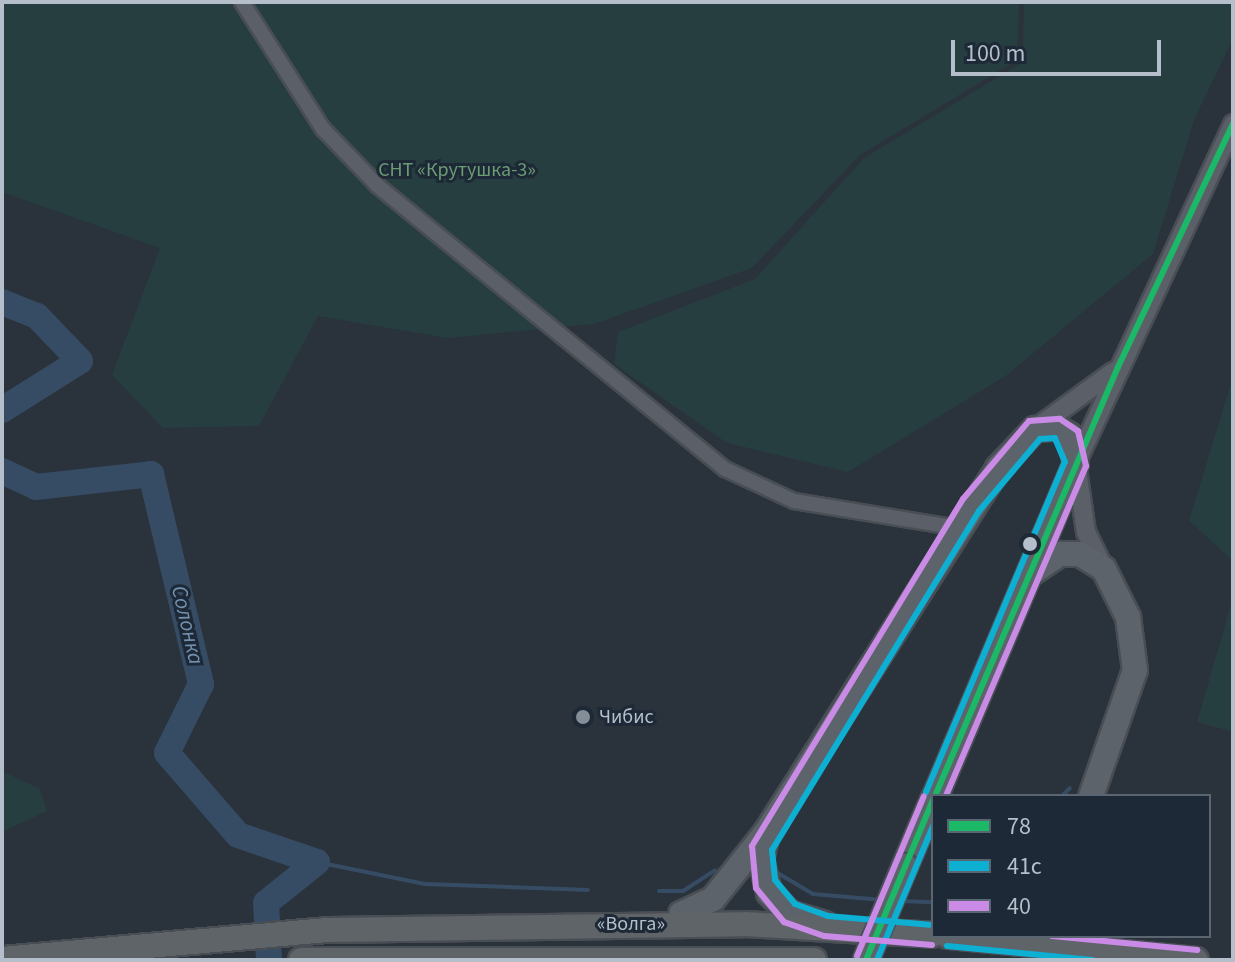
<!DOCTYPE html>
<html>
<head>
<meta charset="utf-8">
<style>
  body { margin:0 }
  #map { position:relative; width:1235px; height:962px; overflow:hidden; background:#2a323b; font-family:"Source Sans 3",sans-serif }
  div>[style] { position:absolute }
  .green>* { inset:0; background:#273e41 }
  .stream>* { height:4px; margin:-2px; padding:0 2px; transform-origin:2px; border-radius:2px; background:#364c65 }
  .river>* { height:26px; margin:-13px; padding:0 13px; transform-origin:13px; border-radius:13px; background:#364c65 }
  .roads { filter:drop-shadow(2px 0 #494e55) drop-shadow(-2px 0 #494e55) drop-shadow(0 2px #494e55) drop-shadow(0 -2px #494e55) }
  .minor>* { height:14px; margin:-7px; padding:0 7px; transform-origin:7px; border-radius:7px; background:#5b6068 }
  .tertiary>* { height:18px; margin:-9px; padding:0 9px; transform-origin:9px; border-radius:9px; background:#5b6068 }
  .primary>* { height:24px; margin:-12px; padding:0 12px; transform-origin:12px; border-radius:12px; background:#5d636a }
  .trunk>* { height:24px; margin:-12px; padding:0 12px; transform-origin:12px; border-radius:12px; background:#5f6469 }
  .bridges { filter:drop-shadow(2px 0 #484f57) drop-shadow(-2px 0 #484f57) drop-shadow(0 2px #484f57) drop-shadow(0 -2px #484f57) }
  .primary-bridge>* { height:24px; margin:-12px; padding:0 12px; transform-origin:12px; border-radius:12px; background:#5d636a }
  .bus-1>* { height:6px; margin:-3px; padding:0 3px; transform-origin:3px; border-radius:3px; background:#1ab867 }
  .bus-2>* { height:6px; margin:-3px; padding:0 3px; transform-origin:3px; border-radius:3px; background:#0dafd3 }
  .bus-3>* { height:6px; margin:-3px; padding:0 3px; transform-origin:3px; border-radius:3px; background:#ca8be6 }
  .dots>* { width:22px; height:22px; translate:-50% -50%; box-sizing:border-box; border:4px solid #1d2936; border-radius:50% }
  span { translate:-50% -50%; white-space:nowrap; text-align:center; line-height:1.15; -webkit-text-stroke:6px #1d2936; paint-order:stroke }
  .park-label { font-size:20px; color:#6b9d74 }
  .poi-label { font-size:20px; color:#b5bfcb }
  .left { translate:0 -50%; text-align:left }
  .street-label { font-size:20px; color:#b5bfcb }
  .water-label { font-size:22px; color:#7491b0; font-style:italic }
  .frame { position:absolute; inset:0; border:4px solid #b5bfcb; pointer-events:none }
  .legend { position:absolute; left:931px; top:794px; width:280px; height:144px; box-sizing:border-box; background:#1d2936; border:2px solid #5a6572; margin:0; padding:10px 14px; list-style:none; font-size:24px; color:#b5bfcb }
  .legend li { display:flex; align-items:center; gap:16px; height:40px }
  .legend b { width:40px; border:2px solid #5a6572 }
  .scale { position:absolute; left:951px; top:40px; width:210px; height:36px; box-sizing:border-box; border:4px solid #b5bfcb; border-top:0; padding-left:10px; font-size:24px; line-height:28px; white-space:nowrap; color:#b5bfcb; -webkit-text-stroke:6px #1d2936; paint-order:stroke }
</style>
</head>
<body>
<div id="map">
  <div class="green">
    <i style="clip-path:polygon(2px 2px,1019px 2px,1017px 60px,860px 155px,752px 268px,594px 324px,448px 338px,318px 316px,259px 426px,163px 428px,112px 375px,160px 248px,2px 192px)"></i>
    <i style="clip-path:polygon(1024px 2px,1233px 2px,1233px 39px,1194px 120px,1153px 254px,1007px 375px,848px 472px,727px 443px,614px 364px,618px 332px,755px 279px,864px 158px,1023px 62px)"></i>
    <i style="clip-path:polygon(1233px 376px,1233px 561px,1189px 521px)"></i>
    <i style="clip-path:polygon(1233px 597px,1233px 732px,1197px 722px)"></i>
    <i style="clip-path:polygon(2px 771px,40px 789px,47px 811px,2px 832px)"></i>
  </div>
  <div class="stream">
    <i style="left:1062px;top:796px;width:11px;rotate:-45deg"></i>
    <i style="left:317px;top:862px;width:110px;rotate:11.5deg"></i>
    <i style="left:425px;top:884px;width:163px;rotate:2.1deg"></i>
    <i style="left:776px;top:872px;width:43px;rotate:30.7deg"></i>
    <i style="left:813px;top:894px;width:70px;rotate:4.9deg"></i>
    <i style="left:659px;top:891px;width:24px"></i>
    <i style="left:683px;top:891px;width:38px;rotate:-33deg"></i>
    <i style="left:899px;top:901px;width:34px;rotate:2deg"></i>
  </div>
  <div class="river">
    <i style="left:2px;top:302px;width:38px;rotate:22deg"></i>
    <i style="left:37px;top:316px;width:62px;rotate:46.3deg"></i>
    <i style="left:80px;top:361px;width:92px;rotate:147.9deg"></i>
    <i style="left:2px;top:471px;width:38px;rotate:25deg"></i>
    <i style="left:36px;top:487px;width:116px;rotate:-6.4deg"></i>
    <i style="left:151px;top:474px;width:216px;rotate:76.6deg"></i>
    <i style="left:201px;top:684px;width:77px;rotate:116.2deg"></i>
    <i style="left:167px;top:753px;width:108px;rotate:49.1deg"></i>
    <i style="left:238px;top:835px;width:83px;rotate:18.9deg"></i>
    <i style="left:317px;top:862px;width:65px;rotate:141.2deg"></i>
    <i style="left:266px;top:903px;width:57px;rotate:87deg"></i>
  </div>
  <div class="roads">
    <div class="minor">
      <i style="left:242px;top:2px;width:151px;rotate:57.5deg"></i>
      <i style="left:323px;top:129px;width:79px;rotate:46deg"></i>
      <i style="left:378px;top:186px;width:448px;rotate:39.2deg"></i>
      <i style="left:725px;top:469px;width:76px;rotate:24.9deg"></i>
      <i style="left:794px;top:501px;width:166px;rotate:9.3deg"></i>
    </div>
    <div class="tertiary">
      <i style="left:1035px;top:429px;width:97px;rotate:-36.2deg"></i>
      <i style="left:1104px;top:569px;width:41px;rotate:-115.9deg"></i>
      <i style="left:1086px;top:532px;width:70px;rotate:-98.2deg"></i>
      <i style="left:1076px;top:463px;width:374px;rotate:-65.1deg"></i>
    </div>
    <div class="primary">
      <i style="left:1030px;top:574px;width:36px;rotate:-34deg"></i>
      <i style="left:1060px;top:554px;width:20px"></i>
      <i style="left:1080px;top:554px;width:28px;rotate:32deg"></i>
      <i style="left:1104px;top:569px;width:54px;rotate:63.4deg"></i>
      <i style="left:1128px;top:617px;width:53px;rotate:82.5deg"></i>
      <i style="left:1135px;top:670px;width:133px;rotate:109.2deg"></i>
      <i style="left:766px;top:837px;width:24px;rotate:102deg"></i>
      <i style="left:761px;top:860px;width:34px;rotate:76deg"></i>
      <i style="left:769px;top:893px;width:28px;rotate:45deg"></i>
      <i style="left:789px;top:913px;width:37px;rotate:17deg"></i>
      <i style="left:905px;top:866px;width:72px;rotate:-67deg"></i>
      <i style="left:681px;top:914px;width:35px;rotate:-25deg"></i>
      <i style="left:713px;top:899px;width:87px;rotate:-51.5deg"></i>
      <i style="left:767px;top:831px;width:430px;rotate:-57.5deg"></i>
      <i style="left:998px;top:468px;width:54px;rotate:-46.5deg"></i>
      <i style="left:1035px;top:429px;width:22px;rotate:-3deg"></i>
      <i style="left:1057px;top:428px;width:14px;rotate:30deg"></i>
      <i style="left:1069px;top:435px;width:29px;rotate:76deg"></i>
      <i style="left:1076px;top:463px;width:362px;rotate:112.9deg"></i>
    </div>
    <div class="trunk">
      <i style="left:948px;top:936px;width:249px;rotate:5.5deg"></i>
      <i style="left:2px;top:959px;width:328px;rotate:-5.1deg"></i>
      <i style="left:329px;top:930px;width:416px;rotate:-0.8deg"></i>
      <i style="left:745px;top:924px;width:188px;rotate:3.3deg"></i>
      <i style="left:301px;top:960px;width:513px"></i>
    </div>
  </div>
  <div class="bridges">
    <div class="primary-bridge">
      <i style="left:866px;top:960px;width:102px;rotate:-67.5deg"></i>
    </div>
  </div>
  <div class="bus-1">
    <i style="left:935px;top:796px;width:466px;rotate:-66.9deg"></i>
    <i style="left:1118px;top:367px;width:269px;rotate:-64.7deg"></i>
    <i style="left:866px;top:960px;width:173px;rotate:-67.3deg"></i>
  </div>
  <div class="bus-2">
    <i style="left:926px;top:792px;width:358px;rotate:-67.2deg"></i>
    <i style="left:1065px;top:462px;width:26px;rotate:-113deg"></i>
    <i style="left:1055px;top:438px;width:15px;rotate:176deg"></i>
    <i style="left:1040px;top:439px;width:94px;rotate:130.3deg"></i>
    <i style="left:979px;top:511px;width:397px;rotate:121.4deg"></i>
    <i style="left:772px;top:850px;width:30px;rotate:84deg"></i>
    <i style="left:775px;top:880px;width:31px;rotate:50deg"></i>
    <i style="left:795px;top:904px;width:35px;rotate:20deg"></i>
    <i style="left:828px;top:916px;width:105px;rotate:4.9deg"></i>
    <i style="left:947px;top:946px;width:146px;rotate:5.5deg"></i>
    <i style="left:877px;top:960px;width:145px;rotate:-67.3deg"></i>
  </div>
  <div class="bus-3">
    <i style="left:1052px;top:936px;width:146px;rotate:5.5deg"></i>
    <i style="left:932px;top:945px;width:108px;rotate:-175.2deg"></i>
    <i style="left:824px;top:936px;width:42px;rotate:-160.7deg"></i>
    <i style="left:784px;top:922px;width:44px;rotate:-129.5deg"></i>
    <i style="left:756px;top:888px;width:42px;rotate:-95.4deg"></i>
    <i style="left:752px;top:846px;width:406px;rotate:-58.7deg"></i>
    <i style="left:963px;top:499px;width:102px;rotate:-49.8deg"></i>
    <i style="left:1029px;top:421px;width:31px;rotate:-4deg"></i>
    <i style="left:1060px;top:419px;width:22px;rotate:34deg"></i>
    <i style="left:1078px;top:431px;width:36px;rotate:77deg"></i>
    <i style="left:1086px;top:466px;width:358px;rotate:113deg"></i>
    <i style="left:857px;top:956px;width:173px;rotate:-67.3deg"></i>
  </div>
  <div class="dots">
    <i style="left:1030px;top:544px;background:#b5bfcb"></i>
    <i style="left:583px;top:717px;background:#848e99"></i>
  </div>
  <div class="park-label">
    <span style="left:457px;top:170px">СНТ «Крутушка-3»</span>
  </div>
  <div class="poi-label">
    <span class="left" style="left:599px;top:717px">Чибис</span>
  </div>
  <div class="street-label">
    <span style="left:631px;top:924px">«Волга»</span>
  </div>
  <div class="water-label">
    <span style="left:187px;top:625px;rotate:77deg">Солонка</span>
  </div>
  <div class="frame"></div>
  <ul class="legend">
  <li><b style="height:10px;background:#1ab867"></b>78</li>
  <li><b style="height:10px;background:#0dafd3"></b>41с</li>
  <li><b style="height:10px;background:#ca8be6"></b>40</li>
  </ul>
  <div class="scale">100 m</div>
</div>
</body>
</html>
